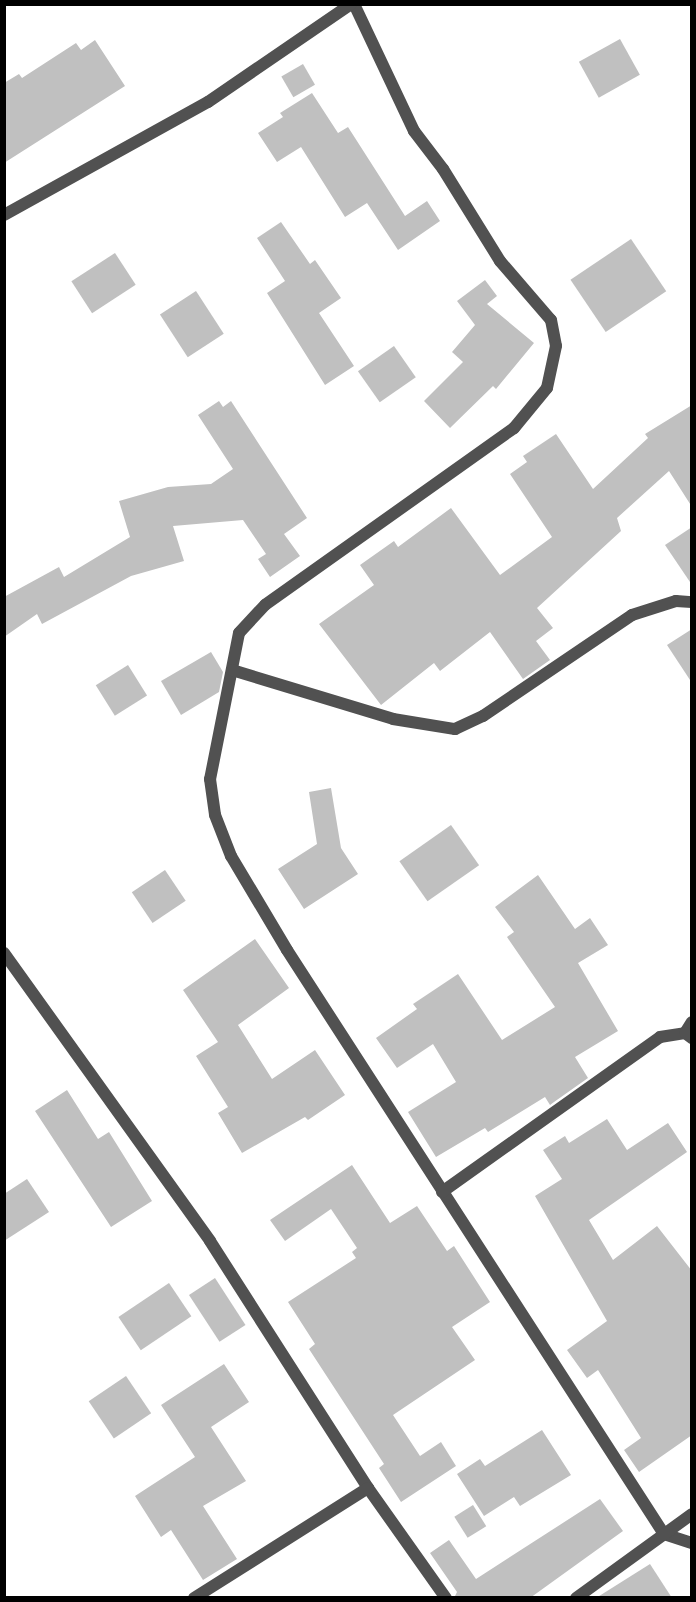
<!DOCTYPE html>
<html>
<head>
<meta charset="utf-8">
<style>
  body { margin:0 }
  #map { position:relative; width:696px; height:1602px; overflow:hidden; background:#fff; font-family:Commissioner,sans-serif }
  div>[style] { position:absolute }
  .building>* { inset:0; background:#c0c0c0; transform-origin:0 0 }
  .minor>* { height:12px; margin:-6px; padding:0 6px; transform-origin:6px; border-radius:6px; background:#515151 }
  span { translate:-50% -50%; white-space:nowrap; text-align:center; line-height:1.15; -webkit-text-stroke:6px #fff; paint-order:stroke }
  .frame { position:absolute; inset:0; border:6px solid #000; pointer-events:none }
</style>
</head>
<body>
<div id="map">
  <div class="building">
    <i style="left:620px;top:39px;width:41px;height:47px;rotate:61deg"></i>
    <i style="clip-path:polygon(95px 40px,125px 86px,4px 163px,4px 83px,19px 74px,22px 78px,76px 43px,81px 50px)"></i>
    <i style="left:303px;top:64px;width:24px;height:25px;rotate:60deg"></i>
    <i style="clip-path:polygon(312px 93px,338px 133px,348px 127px,405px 216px,427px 201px,440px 221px,398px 250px,367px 203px,345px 217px,301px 147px,277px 162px,258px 133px,283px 117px,280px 113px)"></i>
    <i style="clip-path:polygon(281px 222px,310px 264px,315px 260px,341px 298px,319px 313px,354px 366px,325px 385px,267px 293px,285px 281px,257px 238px)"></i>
    <i style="left:631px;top:239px;width:63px;height:73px;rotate:56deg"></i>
    <i style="left:115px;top:253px;width:38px;height:52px;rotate:57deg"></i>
    <i style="clip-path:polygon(485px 280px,497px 296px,487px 304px,534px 343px,496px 389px,493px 386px,450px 428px,424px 401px,463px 362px,452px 352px,475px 325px,457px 301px)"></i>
    <i style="left:196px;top:291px;width:51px;height:43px;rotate:57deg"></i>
    <i style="left:394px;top:346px;width:38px;height:44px;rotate:55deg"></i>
    <i style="clip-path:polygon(219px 401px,223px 407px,231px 401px,307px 518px,284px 534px,300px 556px,270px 577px,258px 559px,266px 554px,243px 520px,173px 526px,184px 561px,131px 576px,42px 624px,37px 614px,4px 637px,4px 597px,59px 567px,64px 577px,130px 537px,119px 501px,168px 487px,211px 484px,233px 469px,198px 415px)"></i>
    <i style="clip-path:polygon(692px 405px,692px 507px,669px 471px,617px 518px,621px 531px,537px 608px,553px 628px,536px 641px,550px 660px,523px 679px,490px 632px,440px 671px,434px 663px,381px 705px,319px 624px,374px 585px,360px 565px,394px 541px,398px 547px,451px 508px,500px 575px,552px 537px,510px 474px,527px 462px,523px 456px,556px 434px,593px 489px,648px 438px,645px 434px)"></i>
    <i style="clip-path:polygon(692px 527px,692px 585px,665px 545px)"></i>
    <i style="clip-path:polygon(692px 629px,692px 683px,667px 645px)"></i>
    <i style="clip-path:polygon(211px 652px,223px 672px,219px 692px,181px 715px,161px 681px)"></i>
    <i style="left:128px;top:665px;width:36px;height:38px;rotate:58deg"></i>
    <i style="clip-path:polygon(331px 788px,341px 848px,358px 874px,304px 909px,278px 869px,317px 844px,309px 792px)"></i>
    <i style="left:451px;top:825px;width:49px;height:63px;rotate:55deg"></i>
    <i style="left:165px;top:870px;width:37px;height:40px;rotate:56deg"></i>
    <i style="clip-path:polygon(538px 875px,575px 929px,590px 918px,608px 945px,578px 963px,618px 1031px,575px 1057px,588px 1078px,554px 1102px,550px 1105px,545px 1097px,488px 1132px,485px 1128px,436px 1157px,408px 1112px,456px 1082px,433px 1044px,397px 1068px,376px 1038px,417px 1009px,413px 1004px,458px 974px,502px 1040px,555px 1007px,507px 937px,514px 932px,495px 907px)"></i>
    <i style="clip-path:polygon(255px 939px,289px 988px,238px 1025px,272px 1079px,315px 1050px,345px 1095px,308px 1120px,305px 1117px,242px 1153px,218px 1113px,228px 1107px,196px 1056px,218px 1042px,183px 990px)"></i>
    <i style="clip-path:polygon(67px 1090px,98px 1139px,109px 1132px,152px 1201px,111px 1227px,35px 1111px)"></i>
    <i style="clip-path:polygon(607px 1119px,627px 1150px,668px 1123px,687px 1152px,589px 1220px,613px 1260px,657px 1226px,692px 1271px,692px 1435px,639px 1472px,624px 1450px,641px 1438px,598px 1370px,587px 1378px,567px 1350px,607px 1321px,535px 1196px,562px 1179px,543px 1150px,565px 1136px,569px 1143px)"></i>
    <i style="clip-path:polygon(352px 1165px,390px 1223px,417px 1206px,447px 1251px,454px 1246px,490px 1302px,452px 1327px,475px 1360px,393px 1415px,420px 1456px,441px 1442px,456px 1466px,401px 1502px,379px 1468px,384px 1464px,309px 1349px,315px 1344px,288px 1302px,356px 1258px,352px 1252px,357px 1248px,331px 1209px,285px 1241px,270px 1220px)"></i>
    <i style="clip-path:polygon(27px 1179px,49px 1212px,4px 1241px,4px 1194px)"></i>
    <i style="left:215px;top:1278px;width:56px;height:31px;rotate:57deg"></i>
    <i style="left:169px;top:1283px;width:40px;height:61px;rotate:56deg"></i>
    <i style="clip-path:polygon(224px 1364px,249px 1402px,211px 1427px,246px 1481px,203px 1506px,237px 1559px,203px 1580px,171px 1530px,161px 1537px,135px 1496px,195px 1457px,161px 1405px)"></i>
    <i style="left:126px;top:1376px;width:45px;height:45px;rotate:56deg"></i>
    <i style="clip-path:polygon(542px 1430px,571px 1475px,520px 1506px,514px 1497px,484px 1516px,457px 1474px,480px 1459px,485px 1466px)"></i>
    <i style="clip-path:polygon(600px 1499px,623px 1531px,530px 1598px,454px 1598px,457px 1592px,430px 1553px,449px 1540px,476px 1579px)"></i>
    <i style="left:473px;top:1505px;width:25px;height:22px;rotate:58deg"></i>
    <i style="clip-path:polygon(650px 1564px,672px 1598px,596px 1598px)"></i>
  </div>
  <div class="minor">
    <i style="left:354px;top:4px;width:140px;rotate:64.7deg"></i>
    <i style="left:414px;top:131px;width:48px;rotate:52.7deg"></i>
    <i style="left:443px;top:169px;width:108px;rotate:58.2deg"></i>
    <i style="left:500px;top:261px;width:78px;rotate:49.2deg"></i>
    <i style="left:551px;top:320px;width:26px;rotate:79deg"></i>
    <i style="left:556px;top:346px;width:43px;rotate:102.1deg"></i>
    <i style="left:547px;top:388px;width:52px;rotate:129.5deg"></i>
    <i style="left:514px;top:428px;width:305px;rotate:144.6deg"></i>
    <i style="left:265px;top:605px;width:38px;rotate:133deg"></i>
    <i style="left:239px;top:633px;width:149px;rotate:101.2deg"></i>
    <i style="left:210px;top:779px;width:36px;rotate:82deg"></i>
    <i style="left:215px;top:815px;width:44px;rotate:68.7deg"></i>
    <i style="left:231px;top:856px;width:109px;rotate:59.2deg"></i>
    <i style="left:287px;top:950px;width:695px;rotate:57.16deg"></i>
    <i style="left:664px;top:1534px;width:29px;rotate:18deg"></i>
    <i style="left:4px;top:215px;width:233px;rotate:-29deg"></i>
    <i style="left:208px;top:102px;width:173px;rotate:-34.4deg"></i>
    <i style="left:232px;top:670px;width:168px;rotate:16.9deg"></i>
    <i style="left:393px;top:719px;width:63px;rotate:9.2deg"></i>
    <i style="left:455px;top:729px;width:31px;rotate:-25deg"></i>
    <i style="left:483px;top:716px;width:180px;rotate:-34.1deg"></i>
    <i style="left:632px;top:615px;width:46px;rotate:-17.7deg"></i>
    <i style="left:676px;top:601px;width:16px;rotate:4deg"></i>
    <i style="left:4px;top:953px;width:354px;rotate:54.4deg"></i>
    <i style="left:210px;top:1241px;width:293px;rotate:57.4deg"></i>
    <i style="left:368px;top:1488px;width:135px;rotate:54.7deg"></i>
    <i style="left:685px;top:1033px;width:13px;rotate:-58deg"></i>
    <i style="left:442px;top:1192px;width:267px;rotate:-35.4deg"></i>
    <i style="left:660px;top:1037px;width:25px;rotate:-9deg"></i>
    <i style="left:685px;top:1033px;width:9px;rotate:36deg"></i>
    <i style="left:194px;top:1598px;width:206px;rotate:-32.3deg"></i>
    <i style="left:576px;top:1598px;width:143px;rotate:-35.9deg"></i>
  </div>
  <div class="frame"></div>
</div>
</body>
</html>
